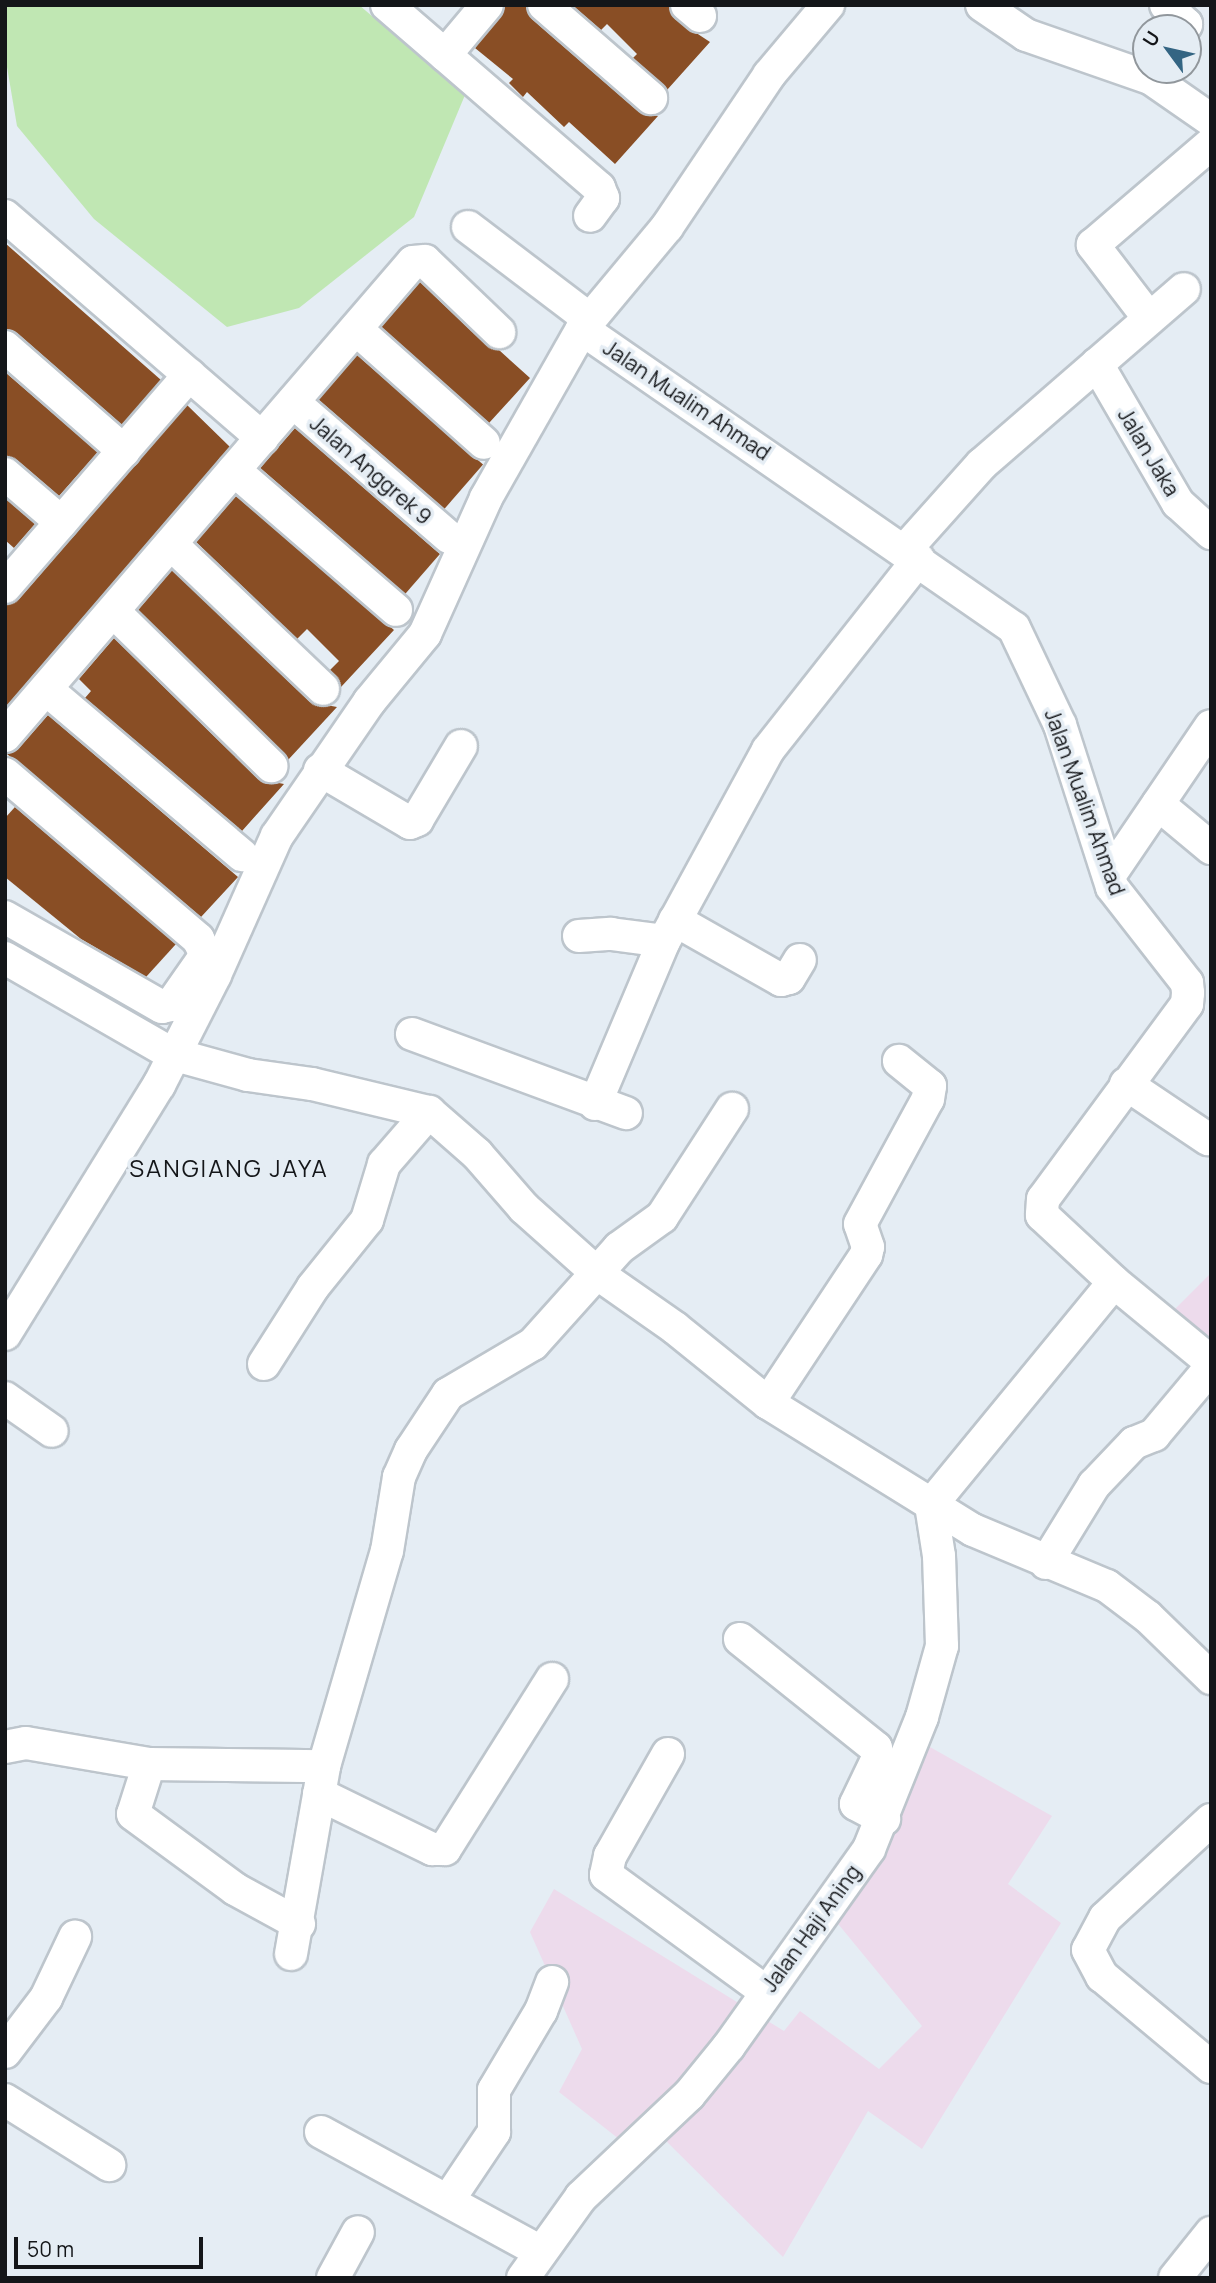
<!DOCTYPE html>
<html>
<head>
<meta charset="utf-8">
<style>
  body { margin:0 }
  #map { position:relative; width:1216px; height:2283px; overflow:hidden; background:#e5edf4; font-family:Manrope,sans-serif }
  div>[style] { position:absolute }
  .industrial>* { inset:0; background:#eddbec }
  .green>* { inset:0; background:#c0e7b3 }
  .building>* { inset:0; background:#894e25; transform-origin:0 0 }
  .roads { filter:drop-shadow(2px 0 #bdc5cc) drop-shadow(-2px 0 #bdc5cc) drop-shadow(0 2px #bdc5cc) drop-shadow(0 -2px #bdc5cc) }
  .minor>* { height:32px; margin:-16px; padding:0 16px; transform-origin:16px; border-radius:16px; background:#fff }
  span { translate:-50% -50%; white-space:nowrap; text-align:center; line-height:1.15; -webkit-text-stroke:7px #e5edf4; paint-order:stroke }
  .street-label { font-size:21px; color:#141619 }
  .quarter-label { font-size:24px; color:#141619; letter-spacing:2px }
  .frame { position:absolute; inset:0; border:7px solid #141619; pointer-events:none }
  .north { position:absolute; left:1132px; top:14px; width:70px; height:70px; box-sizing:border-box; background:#e5edf4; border:2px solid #91979c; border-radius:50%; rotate:303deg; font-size:19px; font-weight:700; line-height:28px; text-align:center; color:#141619 }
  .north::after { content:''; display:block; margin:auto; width:24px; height:32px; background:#346583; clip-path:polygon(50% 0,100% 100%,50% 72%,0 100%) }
  .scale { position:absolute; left:14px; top:2237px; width:189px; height:32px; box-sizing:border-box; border:4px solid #141619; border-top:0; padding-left:9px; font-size:21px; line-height:24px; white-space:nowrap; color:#141619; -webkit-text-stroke:5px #e5edf4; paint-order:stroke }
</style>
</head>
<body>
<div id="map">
  <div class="industrial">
    <i style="clip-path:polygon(1211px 1273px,1211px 1352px,1168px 1316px)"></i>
    <i style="clip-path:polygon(907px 1734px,1052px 1816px,1008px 1884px,1061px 1923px,922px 2149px,868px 2111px,783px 2257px,660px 2135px,633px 2150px,559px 2092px,582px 2049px,530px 1932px,554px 1889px,784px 2031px,800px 2011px,879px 2069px,922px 2026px,816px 1897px,859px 1842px)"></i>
  </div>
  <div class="green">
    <i style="clip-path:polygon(5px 5px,359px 5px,465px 95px,414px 217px,299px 308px,227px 327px,94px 219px,17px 126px,5px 55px)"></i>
  </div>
  <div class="building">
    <i style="clip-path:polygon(505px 5px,526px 5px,532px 19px,639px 112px,658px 116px,615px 164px,569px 122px,564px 127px,527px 92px,523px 97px,509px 83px,513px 79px,475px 48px)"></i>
    <i style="clip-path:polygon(572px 5px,669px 5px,675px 19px,710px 42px,667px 90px,633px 58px,637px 54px,607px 24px,601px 30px)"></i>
    <i style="clip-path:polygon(5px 243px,161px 380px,122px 425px,17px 333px,5px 329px)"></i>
    <i style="clip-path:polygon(420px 282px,486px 345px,499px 350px,530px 378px,489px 423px,381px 327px)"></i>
    <i style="left:357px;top:355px;width:167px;height:59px;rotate:41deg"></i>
    <i style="clip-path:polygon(5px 372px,98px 452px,59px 496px,17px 460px,5px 456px)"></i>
    <i style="clip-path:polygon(187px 405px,230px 447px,5px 708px,5px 605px,19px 599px)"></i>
    <i style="left:295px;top:428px;width:192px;height:53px;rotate:41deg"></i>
    <i style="clip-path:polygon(236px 496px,394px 630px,341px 687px,330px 670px,339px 661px,307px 629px,297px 639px,196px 542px)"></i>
    <i style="clip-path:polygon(5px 498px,35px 524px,14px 548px,5px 540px)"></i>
    <i style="clip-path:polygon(172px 570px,310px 702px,337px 707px,288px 760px,138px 610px)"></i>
    <i style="clip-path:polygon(114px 638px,258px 779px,284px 784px,242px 831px,85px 698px,91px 691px,79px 679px)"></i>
    <i style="clip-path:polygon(48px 715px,238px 877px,201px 917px,7px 754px,19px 748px)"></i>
    <i style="clip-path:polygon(15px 807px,176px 944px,146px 977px,81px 939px,5px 877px,5px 818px)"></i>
  </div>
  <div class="roads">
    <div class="minor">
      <i style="left:387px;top:5px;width:280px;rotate:40.8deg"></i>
      <i style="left:599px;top:188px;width:11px;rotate:68deg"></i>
      <i style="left:603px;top:198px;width:22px;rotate:126deg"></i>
      <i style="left:544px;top:5px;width:142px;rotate:41deg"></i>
      <i style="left:687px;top:5px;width:17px;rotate:40deg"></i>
      <i style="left:982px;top:5px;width:53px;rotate:34.3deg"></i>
      <i style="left:1026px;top:35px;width:133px;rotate:19.2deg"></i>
      <i style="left:1152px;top:79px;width:72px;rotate:34.8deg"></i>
      <i style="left:1166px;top:5px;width:28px;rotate:44deg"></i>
      <i style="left:1186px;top:24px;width:4px;rotate:117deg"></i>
      <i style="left:445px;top:55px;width:65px;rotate:-50deg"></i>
      <i style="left:5px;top:216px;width:340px;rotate:40.8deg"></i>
      <i style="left:468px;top:227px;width:152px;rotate:37.2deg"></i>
      <i style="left:1148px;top:317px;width:91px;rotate:-127.4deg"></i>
      <i style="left:1093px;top:245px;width:155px;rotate:-40.6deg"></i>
      <i style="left:356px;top:329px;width:171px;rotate:41.7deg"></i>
      <i style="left:582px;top:329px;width:525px;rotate:34.69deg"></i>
      <i style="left:1014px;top:628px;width:107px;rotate:64.6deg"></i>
      <i style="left:1060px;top:725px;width:170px;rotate:72.2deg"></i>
      <i style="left:1112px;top:887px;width:122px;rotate:52deg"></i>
      <i style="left:1187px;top:983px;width:10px;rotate:84deg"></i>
      <i style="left:1188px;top:993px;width:11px;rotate:95deg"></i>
      <i style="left:1187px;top:1004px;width:242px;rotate:126.4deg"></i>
      <i style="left:1043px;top:1199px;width:16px;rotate:94deg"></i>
      <i style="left:1042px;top:1215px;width:98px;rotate:42.9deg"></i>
      <i style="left:1114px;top:1282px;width:126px;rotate:39.5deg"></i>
      <i style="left:5px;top:347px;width:158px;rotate:41.2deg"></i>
      <i style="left:1097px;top:364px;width:161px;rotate:59.8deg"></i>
      <i style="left:1178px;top:503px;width:45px;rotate:42.3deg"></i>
      <i style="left:293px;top:402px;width:206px;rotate:40.9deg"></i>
      <i style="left:234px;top:470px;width:214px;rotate:40.8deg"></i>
      <i style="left:5px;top:474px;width:74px;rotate:40.6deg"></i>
      <i style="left:171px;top:544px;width:210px;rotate:43.6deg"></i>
      <i style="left:905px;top:550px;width:115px;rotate:-48.2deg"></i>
      <i style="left:982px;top:464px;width:267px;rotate:-40.9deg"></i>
      <i style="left:5px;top:587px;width:281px;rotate:-49deg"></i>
      <i style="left:115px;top:613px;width:219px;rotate:44.4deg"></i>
      <i style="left:46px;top:689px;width:257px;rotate:40.3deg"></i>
      <i style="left:5px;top:736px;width:625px;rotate:-49.28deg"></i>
      <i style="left:413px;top:262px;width:12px;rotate:-5deg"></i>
      <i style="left:425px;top:261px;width:103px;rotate:43.8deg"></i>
      <i style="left:320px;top:770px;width:104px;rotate:30.5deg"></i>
      <i style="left:410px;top:823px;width:8px;rotate:-23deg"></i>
      <i style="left:417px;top:820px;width:86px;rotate:-59.3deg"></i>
      <i style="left:5px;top:774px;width:254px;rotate:40.5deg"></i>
      <i style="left:198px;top:939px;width:18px;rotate:63deg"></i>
      <i style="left:206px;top:955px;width:61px;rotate:125deg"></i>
      <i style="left:171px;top:1005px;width:9px;rotate:167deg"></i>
      <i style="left:162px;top:1007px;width:181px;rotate:-150.2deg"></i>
      <i style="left:1158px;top:804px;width:69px;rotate:39.7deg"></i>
      <i style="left:1109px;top:876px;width:181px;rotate:-55.8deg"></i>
      <i style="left:675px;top:920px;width:122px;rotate:29.5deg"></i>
      <i style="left:781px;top:980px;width:8px;rotate:-14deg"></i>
      <i style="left:789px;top:978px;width:21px;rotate:-59deg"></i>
      <i style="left:579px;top:936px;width:32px;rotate:-4deg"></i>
      <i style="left:611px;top:934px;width:53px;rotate:7.5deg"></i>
      <i style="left:5px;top:958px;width:193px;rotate:29.9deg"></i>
      <i style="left:172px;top:1054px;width:79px;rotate:15.4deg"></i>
      <i style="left:248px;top:1075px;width:65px;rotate:8deg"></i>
      <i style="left:312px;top:1084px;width:120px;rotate:13.5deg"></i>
      <i style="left:429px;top:1112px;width:64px;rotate:41.2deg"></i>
      <i style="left:477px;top:1154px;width:72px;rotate:49deg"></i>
      <i style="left:524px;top:1208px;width:99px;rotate:41.7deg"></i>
      <i style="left:598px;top:1274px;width:94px;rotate:35deg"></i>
      <i style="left:675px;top:1328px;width:119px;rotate:38.9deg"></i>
      <i style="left:768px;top:1403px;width:241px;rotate:31.8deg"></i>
      <i style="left:973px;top:1530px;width:145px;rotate:22.7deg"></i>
      <i style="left:1107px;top:1586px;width:51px;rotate:37.1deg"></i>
      <i style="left:1148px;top:1617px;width:88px;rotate:44.1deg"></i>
      <i style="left:412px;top:1034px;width:228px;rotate:20.3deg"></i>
      <i style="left:1126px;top:1084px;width:99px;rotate:33.9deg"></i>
      <i style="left:595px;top:1104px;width:177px;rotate:-67.1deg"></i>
      <i style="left:664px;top:941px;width:217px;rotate:-61.4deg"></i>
      <i style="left:768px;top:750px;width:243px;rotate:-51.7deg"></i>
      <i style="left:5px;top:1334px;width:293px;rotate:-58.3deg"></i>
      <i style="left:159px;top:1085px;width:123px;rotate:-63deg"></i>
      <i style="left:215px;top:975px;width:152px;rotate:-66deg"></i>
      <i style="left:277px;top:836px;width:163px;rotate:-55.5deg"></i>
      <i style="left:369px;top:702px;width:88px;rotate:-50.5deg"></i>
      <i style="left:425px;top:634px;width:149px;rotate:-65.8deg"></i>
      <i style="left:486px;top:498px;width:194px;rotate:-60.4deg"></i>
      <i style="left:582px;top:329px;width:133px;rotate:-50.2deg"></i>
      <i style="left:667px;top:227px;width:183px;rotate:-56.1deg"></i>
      <i style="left:769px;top:75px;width:92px;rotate:-49.9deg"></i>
      <i style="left:264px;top:1364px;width:91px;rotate:-57.5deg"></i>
      <i style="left:313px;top:1287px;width:86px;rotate:-51.1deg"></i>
      <i style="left:367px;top:1220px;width:59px;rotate:-73.1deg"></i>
      <i style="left:384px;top:1164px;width:69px;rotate:-49.1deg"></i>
      <i style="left:5px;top:1398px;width:57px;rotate:35.1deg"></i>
      <i style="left:768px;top:1403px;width:178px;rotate:-56.5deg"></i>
      <i style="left:866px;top:1255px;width:8px;rotate:-76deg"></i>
      <i style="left:868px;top:1247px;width:24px;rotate:-109deg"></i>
      <i style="left:860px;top:1224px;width:142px;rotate:-61.5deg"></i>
      <i style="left:928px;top:1099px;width:13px;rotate:-81deg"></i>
      <i style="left:930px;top:1086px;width:40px;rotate:-141deg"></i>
      <i style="left:931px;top:1505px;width:288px;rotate:-50.6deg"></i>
      <i style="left:1046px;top:1563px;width:92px;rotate:-58.4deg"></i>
      <i style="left:1094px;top:1485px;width:58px;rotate:-46.4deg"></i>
      <i style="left:1134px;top:1443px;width:22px;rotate:-22deg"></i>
      <i style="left:1154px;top:1435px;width:89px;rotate:-50deg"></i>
      <i style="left:740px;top:1639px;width:174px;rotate:38.7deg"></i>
      <i style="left:876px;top:1748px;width:10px;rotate:79deg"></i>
      <i style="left:878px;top:1758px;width:51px;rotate:115.6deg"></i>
      <i style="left:856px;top:1804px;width:32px;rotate:28deg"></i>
      <i style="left:5px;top:1747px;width:21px;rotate:-11deg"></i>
      <i style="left:26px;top:1743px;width:125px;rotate:9.7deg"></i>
      <i style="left:149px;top:1764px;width:175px;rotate:0.7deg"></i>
      <i style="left:668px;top:1754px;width:117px;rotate:119.6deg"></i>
      <i style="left:610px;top:1856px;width:19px;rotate:102deg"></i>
      <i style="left:606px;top:1875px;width:197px;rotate:36.1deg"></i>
      <i style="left:149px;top:1764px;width:52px;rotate:107.7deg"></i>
      <i style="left:133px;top:1814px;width:127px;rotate:36.3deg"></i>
      <i style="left:235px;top:1889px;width:73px;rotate:28.7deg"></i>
      <i style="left:319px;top:1794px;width:126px;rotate:26deg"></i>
      <i style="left:432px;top:1849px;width:13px"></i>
      <i style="left:445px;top:1849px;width:201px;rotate:-57.8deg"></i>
      <i style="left:1211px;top:1820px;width:144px;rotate:137.2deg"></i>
      <i style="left:1105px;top:1918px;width:36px;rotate:118deg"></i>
      <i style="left:1088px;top:1950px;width:30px;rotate:62deg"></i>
      <i style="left:1102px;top:1976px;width:142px;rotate:39.9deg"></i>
      <i style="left:291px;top:1954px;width:191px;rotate:-80deg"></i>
      <i style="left:324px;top:1766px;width:224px;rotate:-73.7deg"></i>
      <i style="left:387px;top:1551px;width:75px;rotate:-80.8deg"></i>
      <i style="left:399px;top:1477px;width:30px;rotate:-66deg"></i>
      <i style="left:411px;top:1450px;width:67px;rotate:-56.5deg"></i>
      <i style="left:448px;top:1394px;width:99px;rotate:-30.5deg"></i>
      <i style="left:533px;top:1344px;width:129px;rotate:-48.1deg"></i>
      <i style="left:619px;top:1248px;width:53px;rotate:-35.8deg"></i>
      <i style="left:662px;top:1217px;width:129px;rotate:-57.1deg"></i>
      <i style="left:5px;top:2052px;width:68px;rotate:-52.8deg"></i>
      <i style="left:46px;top:1998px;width:68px;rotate:-64.6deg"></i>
      <i style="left:5px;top:2100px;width:123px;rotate:32deg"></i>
      <i style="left:321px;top:2132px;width:248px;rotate:28.6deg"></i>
      <i style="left:449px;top:2199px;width:81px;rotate:-56.1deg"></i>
      <i style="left:494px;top:2132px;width:42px;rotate:-90deg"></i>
      <i style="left:494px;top:2090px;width:92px;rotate:-59.3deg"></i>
      <i style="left:541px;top:2011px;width:31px;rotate:-69deg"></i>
      <i style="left:333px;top:2278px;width:52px;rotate:-61.5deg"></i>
      <i style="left:523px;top:2278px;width:100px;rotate:-54.4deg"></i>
      <i style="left:581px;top:2197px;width:149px;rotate:-43.4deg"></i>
      <i style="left:689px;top:2095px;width:63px;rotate:-50.8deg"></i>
      <i style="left:729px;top:2046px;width:242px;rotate:-54.6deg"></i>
      <i style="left:869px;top:1849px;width:142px;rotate:-68.1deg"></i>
      <i style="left:922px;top:1717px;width:74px;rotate:-74.3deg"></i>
      <i style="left:942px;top:1646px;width:90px;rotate:-91.9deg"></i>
      <i style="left:939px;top:1556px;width:52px;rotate:-98.9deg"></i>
      <i style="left:1175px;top:2278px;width:58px;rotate:-51.3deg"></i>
    </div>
  </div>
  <div class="street-label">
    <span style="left:687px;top:400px;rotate:34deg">Jalan Mualim Ahmad</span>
    <span style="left:1149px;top:452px;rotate:59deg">Jalan Jaka</span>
    <span style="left:371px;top:470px;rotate:41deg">Jalan Anggrek 9</span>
    <span style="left:1085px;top:802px;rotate:70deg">Jalan Mualim Ahmad</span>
    <span style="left:811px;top:1928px;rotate:-54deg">Jalan Haji Aning</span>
  </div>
  <div class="quarter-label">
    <span style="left:229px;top:1168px">SANGIANG JAYA</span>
  </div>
  <div class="frame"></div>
  <div class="north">U</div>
  <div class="scale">50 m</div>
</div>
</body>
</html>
